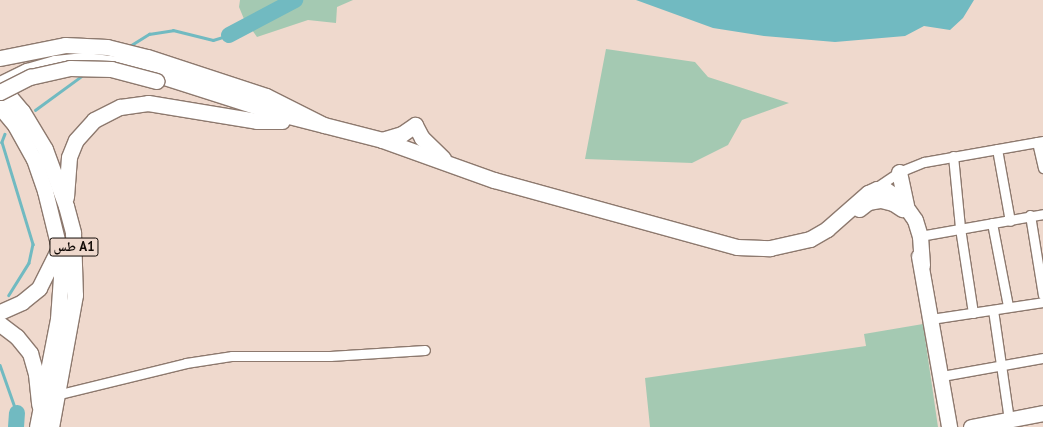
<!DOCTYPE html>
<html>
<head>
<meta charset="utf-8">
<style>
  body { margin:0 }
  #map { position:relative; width:1043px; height:427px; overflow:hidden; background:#efd9cd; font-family:"PT Sans","Noto Naskh Arabic",sans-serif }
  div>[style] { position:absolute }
  .green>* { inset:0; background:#a4c9b2 }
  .water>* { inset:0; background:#71bac1 }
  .stream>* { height:2.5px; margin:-1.25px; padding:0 1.25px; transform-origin:1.25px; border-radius:1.25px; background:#71bac1 }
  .river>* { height:16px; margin:-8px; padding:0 8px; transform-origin:8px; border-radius:8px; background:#71bac1 }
  .roads { filter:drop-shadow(1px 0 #8d796e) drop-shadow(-1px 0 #8d796e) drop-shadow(0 1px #8d796e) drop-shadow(0 -1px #8d796e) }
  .minor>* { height:9px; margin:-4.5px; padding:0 4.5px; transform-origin:4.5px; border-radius:4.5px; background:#fff }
  .primary>* { height:15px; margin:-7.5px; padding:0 7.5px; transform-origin:7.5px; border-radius:7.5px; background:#fff }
  .trunk>* { height:15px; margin:-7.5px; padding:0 7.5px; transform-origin:7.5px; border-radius:7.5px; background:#fff }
  .bridges { filter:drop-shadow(1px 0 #8d796e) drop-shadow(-1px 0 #8d796e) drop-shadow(0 1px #8d796e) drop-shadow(0 -1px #8d796e) }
  .primary-bridge>* { height:15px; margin:-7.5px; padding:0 7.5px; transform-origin:7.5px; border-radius:7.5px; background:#fff }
  span { translate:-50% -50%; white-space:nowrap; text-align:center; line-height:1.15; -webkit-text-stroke:3px #efd9cd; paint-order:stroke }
  .shield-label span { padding:1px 3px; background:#efd9cd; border:1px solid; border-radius:3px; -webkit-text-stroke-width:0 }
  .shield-label { font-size:13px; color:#120b07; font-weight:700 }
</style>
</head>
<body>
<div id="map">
  <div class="green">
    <i style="clip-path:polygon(240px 0,353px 0,337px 7px,336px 23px,308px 20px,257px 37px,244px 19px,239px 7px)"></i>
    <i style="clip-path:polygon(606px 49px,695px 62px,708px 77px,789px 103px,742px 120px,728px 145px,692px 163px,585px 159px)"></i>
    <i style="clip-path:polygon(923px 324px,938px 427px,650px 427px,645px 378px,866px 346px,864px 334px)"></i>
  </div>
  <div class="water">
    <i style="clip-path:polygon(636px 0,974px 0,963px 18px,950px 30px,924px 26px,905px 36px,835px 42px,764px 36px,713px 28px)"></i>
  </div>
  <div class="stream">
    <i style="left:128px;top:47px;width:25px;rotate:-32deg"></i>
    <i style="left:149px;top:34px;width:24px;rotate:-9deg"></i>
    <i style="left:173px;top:30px;width:41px;rotate:14deg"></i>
    <i style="left:213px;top:40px;width:17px;rotate:-17deg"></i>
    <i style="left:35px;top:110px;width:59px;rotate:-36.1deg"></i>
    <i style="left:5px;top:134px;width:9px;rotate:111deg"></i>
    <i style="left:2px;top:142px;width:107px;rotate:73.1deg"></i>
    <i style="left:33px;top:244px;width:19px;rotate:102deg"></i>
    <i style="left:29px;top:263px;width:38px;rotate:122deg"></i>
    <i style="left:0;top:365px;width:51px;rotate:70.5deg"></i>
  </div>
  <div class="river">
    <i style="left:229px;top:35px;width:75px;rotate:-27.9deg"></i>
    <i style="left:16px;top:427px;width:14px;rotate:-86deg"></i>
  </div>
  <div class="roads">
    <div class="minor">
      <i style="left:1037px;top:142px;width:27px;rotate:77deg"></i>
      <i style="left:997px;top:149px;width:73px;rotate:79.8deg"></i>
      <i style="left:953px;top:156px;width:72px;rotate:84.4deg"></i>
      <i style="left:960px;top:228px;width:86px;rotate:81.3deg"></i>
      <i style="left:874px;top:189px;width:30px;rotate:-34deg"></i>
      <i style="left:899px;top:172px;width:27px;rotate:-22deg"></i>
      <i style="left:924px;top:162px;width:121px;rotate:-10deg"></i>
      <i style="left:1030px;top:215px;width:81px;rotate:80.8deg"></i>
      <i style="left:992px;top:223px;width:85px;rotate:79.1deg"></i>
      <i style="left:920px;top:236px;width:125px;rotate:-10.1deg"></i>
      <i style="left:993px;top:310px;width:111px;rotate:81.7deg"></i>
      <i style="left:931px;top:319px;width:113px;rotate:-8.6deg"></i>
      <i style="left:942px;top:376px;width:103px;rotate:-10.1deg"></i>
      <i style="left:56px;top:395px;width:134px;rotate:-13.8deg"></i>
      <i style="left:186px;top:363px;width:47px;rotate:-8.7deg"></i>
      <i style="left:232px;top:356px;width:98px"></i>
      <i style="left:330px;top:356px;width:95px;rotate:-3.6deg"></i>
    </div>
    <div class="primary">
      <i style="left:0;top:84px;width:30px;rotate:-26deg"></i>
      <i style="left:27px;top:71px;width:29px;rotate:-16deg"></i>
      <i style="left:55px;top:63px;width:29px;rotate:-6deg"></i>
      <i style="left:84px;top:60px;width:43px;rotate:6.6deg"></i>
      <i style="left:127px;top:65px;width:157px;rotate:17.7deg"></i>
      <i style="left:277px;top:113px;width:108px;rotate:14.4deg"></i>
      <i style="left:382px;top:140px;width:119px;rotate:19.7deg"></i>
      <i style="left:494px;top:180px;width:252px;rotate:15.4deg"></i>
      <i style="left:737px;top:247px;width:33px;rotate:2deg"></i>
      <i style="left:770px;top:248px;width:41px;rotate:-12.7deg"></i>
      <i style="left:810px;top:239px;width:20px;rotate:-30deg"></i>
      <i style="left:827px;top:229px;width:55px;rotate:-41.3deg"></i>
      <i style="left:868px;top:193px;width:10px;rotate:-24deg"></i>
      <i style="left:877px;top:189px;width:9px;rotate:6deg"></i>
      <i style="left:886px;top:190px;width:18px;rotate:34deg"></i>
      <i style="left:901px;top:200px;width:24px;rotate:55deg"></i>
      <i style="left:915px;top:220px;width:17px;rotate:73deg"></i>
      <i style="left:920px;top:236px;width:29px;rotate:86deg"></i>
      <i style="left:382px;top:140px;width:21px;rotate:-17deg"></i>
      <i style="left:402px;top:134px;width:16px;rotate:-35deg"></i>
      <i style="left:415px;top:125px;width:15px;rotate:62deg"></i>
      <i style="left:422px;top:138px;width:29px;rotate:44deg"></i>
      <i style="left:899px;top:172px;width:34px;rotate:78deg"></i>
      <i style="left:859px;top:209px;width:11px;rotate:-38deg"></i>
      <i style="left:868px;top:202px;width:13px;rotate:-9deg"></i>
      <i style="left:881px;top:200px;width:12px;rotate:14deg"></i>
      <i style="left:893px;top:203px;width:11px;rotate:34deg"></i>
      <i style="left:919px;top:256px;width:174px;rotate:80deg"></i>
      <i style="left:0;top:312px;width:24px;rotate:-24deg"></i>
      <i style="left:22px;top:302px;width:22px;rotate:-39deg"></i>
      <i style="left:39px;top:288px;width:45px;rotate:-63.4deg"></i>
      <i style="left:0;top:324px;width:21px;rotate:37deg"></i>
      <i style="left:17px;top:337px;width:21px;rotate:51deg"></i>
      <i style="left:30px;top:353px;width:22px;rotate:74deg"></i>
      <i style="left:36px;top:374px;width:31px;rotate:84deg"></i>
      <i style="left:971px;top:427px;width:73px;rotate:-11deg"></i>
    </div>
    <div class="trunk">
      <i style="left:0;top:58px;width:66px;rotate:-11.3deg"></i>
      <i style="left:65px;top:45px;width:42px;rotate:2.7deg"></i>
      <i style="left:107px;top:47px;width:41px;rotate:14deg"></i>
      <i style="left:147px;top:57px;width:125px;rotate:18.1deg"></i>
      <i style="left:266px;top:96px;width:65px;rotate:26.6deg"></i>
      <i style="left:0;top:85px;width:34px;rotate:50deg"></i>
      <i style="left:22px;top:111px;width:44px;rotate:58.8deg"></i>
      <i style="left:45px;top:149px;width:61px;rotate:69.8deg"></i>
      <i style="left:66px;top:206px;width:28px;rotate:75deg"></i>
      <i style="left:73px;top:233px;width:62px;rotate:88.2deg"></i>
      <i style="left:75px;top:295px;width:134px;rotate:100.3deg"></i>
      <i style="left:0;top:107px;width:23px;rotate:50deg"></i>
      <i style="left:15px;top:125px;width:39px;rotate:61deg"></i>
      <i style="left:34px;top:159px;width:34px;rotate:71deg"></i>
      <i style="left:45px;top:191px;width:59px;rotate:76.2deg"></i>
      <i style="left:59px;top:248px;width:29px;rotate:86deg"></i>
      <i style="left:61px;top:277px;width:42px;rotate:94.1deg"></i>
      <i style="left:58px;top:319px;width:110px;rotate:101deg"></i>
      <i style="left:66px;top:197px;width:40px;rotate:-85.7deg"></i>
      <i style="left:69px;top:157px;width:18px;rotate:-68deg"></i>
      <i style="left:76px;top:140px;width:27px;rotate:-48deg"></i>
      <i style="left:94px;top:120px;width:29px;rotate:-27deg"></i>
      <i style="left:120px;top:107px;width:28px;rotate:-8deg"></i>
      <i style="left:148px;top:103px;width:110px;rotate:9.4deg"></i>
      <i style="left:257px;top:121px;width:25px"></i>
    </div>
  </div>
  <div class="bridges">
    <div class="primary-bridge">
      <i style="left:0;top:92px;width:34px;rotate:-27deg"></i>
      <i style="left:30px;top:77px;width:41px;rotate:-12.7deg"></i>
      <i style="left:70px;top:68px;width:41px;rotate:1.4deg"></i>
      <i style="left:111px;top:69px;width:47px;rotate:14.9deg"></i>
    </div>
  </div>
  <div class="shield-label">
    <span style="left:74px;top:247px">طس A1</span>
  </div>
</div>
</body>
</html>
